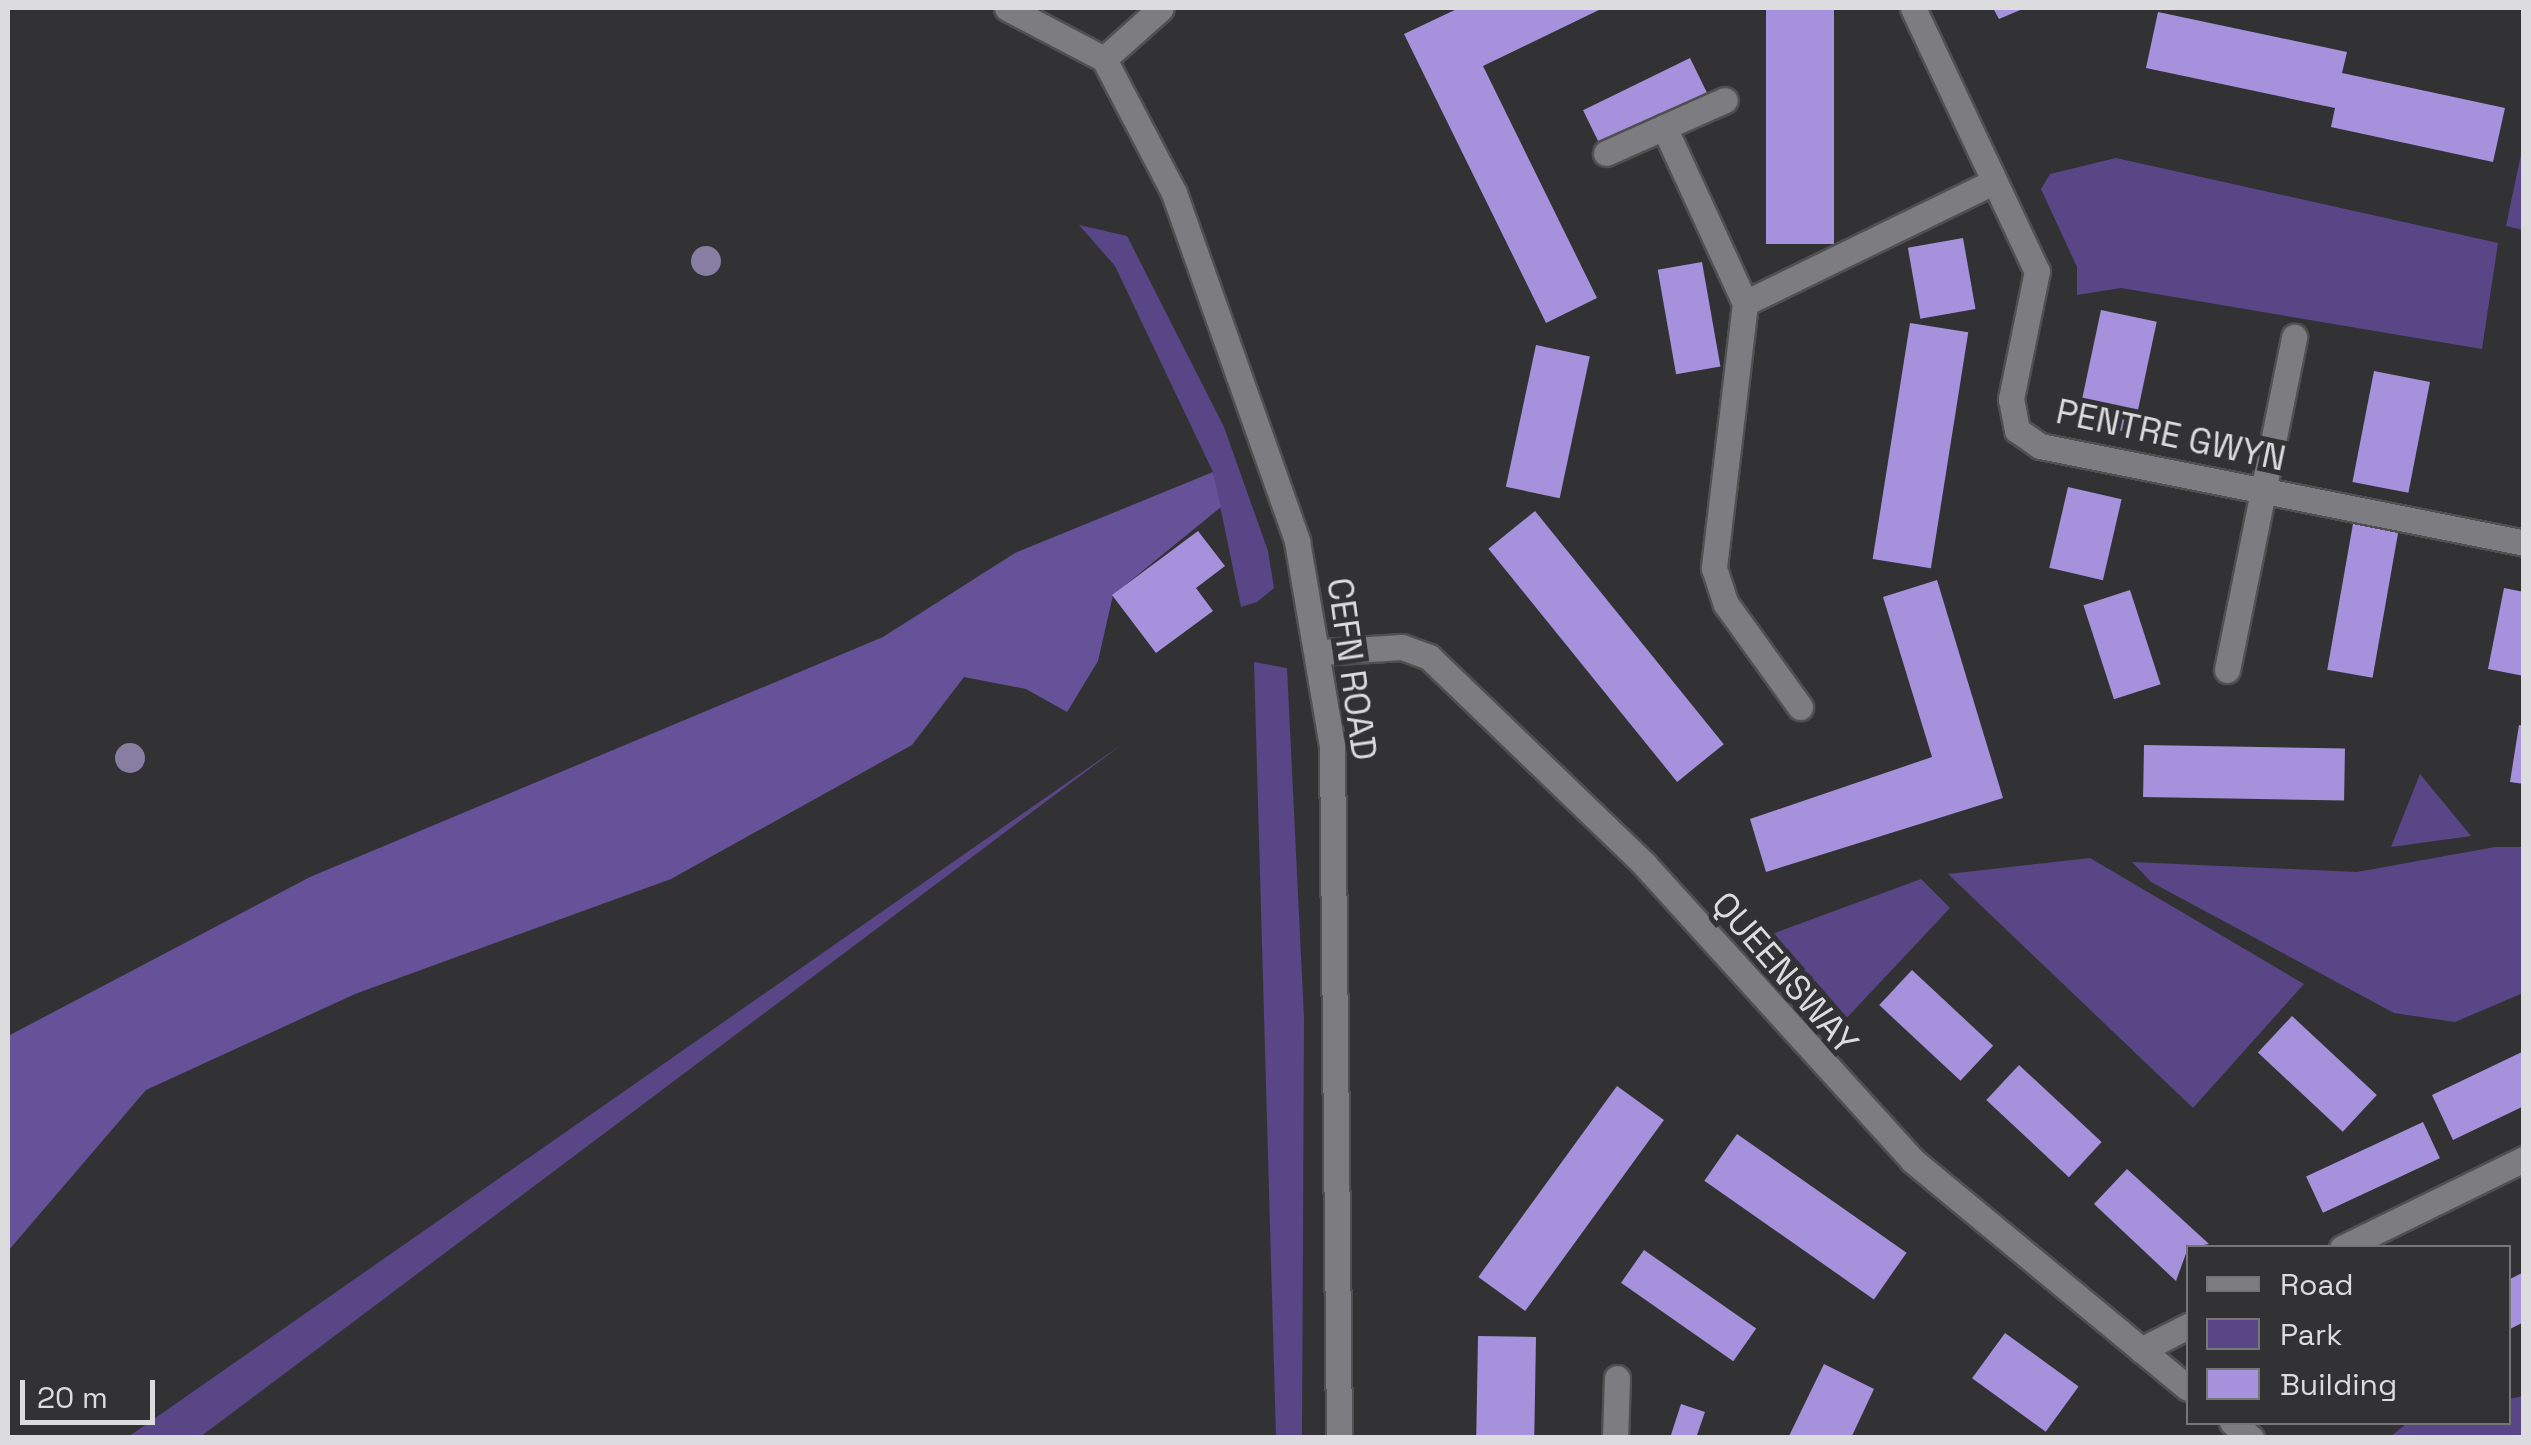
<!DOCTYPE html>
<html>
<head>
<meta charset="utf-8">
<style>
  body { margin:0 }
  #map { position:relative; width:2531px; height:1445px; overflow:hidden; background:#323235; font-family:"Space Grotesk",sans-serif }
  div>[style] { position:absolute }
  .green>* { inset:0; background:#594686 }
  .forest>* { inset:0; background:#665298 }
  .building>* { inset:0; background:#a591dc; transform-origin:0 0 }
  .roads { filter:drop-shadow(2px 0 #505052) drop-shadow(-2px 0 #505052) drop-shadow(0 2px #505052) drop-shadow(0 -2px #505052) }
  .minor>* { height:25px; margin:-12.5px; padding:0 12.5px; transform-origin:12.5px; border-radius:12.5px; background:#7d7c80 }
  .trees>* { width:30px; height:30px; margin:-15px; border-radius:50%; background:#877ea1 }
  span { translate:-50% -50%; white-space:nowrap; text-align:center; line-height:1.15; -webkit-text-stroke:10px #323235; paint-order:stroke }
  .street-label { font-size:35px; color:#dcdcde }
  .frame { position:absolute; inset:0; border:10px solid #dcdcde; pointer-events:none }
  .legend { position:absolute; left:2186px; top:1245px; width:325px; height:180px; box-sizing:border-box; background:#323235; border:2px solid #767679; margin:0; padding:12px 18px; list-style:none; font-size:30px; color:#dcdcde }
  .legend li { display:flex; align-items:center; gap:20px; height:50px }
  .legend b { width:50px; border:2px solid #767679 }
  .scale { position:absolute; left:20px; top:1380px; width:135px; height:45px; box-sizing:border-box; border:5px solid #dcdcde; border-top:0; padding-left:12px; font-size:30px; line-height:35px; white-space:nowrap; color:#dcdcde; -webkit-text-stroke:8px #323235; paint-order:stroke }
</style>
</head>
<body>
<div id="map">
  <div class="green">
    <i style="clip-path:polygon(2523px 145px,2524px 230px,2523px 230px,2506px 226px)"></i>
    <i style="clip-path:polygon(2116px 158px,2498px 243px,2482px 349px,2121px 288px,2077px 295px,2077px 267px,2041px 189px,2050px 174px)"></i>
    <i style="clip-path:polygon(1079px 225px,1127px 236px,1224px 427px,1268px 551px,1274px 588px,1257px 602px,1241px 607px,1213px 472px,1115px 266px)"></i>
    <i style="clip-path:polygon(1254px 662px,1287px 668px,1304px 1018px,1302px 1437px,1276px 1437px)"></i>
    <i style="clip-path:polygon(1124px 743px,200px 1437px,128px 1437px)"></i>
    <i style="clip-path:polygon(2420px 774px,2471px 836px,2391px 847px)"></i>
    <i style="clip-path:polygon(2495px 847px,2523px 847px,2523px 993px,2455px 1022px,2394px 1013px,2151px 882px,2132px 862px,2357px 872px)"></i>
    <i style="clip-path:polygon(2090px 858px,2304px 984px,2193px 1108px,1948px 874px)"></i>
    <i style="clip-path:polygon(1921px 879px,1950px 908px,1841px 1024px,1764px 937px)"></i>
    <i style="clip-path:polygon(2523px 1396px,2523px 1437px,2390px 1437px,2407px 1423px,2508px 1422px,2509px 1399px)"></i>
  </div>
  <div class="forest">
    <i style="clip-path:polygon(1213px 472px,1221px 507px,1113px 595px,1098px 661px,1067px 712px,1026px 689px,964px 677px,912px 745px,671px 879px,355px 994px,146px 1090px,8px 1251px,8px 1036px,310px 877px,883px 637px,1015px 553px)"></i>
  </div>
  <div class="building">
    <i style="clip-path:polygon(1459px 8px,1603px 8px,1483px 66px,1597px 298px,1546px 323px,1404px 34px)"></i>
    <i style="left:1766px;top:8px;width:68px;height:236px"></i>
    <i style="clip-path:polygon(1993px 8px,2025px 8px,1999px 19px)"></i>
    <i style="clip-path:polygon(2158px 12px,2347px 52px,2342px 73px,2505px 108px,2493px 162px,2331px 127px,2335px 108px,2146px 68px)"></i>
    <i style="left:1690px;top:58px;width:41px;height:119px;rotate:64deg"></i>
    <i style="left:1963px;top:238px;width:72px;height:56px;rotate:80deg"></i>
    <i style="left:1702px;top:262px;width:106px;height:45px;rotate:80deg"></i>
    <i style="left:2101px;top:310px;width:57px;height:114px;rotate:12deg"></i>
    <i style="left:1910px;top:323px;width:59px;height:239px;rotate:9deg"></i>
    <i style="left:1536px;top:345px;width:55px;height:145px;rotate:12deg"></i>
    <i style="left:2374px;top:371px;width:57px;height:113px;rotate:11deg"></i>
    <i style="left:2068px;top:487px;width:55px;height:83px;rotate:13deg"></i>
    <i style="left:1535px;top:511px;width:300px;height:60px;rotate:51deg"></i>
    <i style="left:2354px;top:518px;width:46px;height:154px;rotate:10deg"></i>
    <i style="clip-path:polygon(1198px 531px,1225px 566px,1196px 588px,1213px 611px,1156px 653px,1112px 595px)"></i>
    <i style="clip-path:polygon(1937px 580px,2003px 798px,1766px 872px,1750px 819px,1932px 757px,1883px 597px)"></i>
    <i style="clip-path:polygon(2504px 588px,2524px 592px,2524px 676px,2488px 669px)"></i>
    <i style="left:2130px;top:590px;width:99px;height:49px;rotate:72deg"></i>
    <i style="clip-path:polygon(2519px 725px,2524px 726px,2524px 784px,2510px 782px)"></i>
    <i style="left:2144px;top:745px;width:201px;height:52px;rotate:1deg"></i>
    <i style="left:1912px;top:970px;width:111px;height:48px;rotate:43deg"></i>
    <i style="left:2292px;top:1016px;width:116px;height:50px;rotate:43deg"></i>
    <i style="clip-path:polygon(2524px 1051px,2524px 1106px,2453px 1140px,2432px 1095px)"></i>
    <i style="left:2019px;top:1065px;width:113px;height:48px;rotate:43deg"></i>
    <i style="left:1617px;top:1086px;width:58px;height:236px;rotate:36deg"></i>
    <i style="left:2423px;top:1122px;width:40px;height:129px;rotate:65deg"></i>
    <i style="left:1737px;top:1134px;width:207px;height:57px;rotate:35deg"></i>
    <i style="clip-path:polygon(2127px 1169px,2209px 1244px,2188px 1248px,2176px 1281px,2094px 1204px)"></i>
    <i style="left:1644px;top:1250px;width:137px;height:40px;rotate:35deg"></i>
    <i style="clip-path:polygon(2524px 1272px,2524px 1322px,2508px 1330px,2508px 1280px)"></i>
    <i style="left:2005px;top:1333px;width:91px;height:56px;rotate:36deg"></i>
    <i style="left:1478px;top:1336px;width:58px;height:102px;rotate:1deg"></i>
    <i style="clip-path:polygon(1824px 1364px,1874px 1389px,1851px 1438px,1788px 1438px)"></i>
    <i style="clip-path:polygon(1681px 1404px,1705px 1412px,1696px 1438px,1670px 1438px)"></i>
  </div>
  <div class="roads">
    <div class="minor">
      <i style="left:1007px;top:8px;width:110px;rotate:27.7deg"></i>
      <i style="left:1104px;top:59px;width:151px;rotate:62.4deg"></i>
      <i style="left:1174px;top:193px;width:369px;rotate:70.5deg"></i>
      <i style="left:1297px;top:541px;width:207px;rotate:80.3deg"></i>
      <i style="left:1332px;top:745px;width:693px;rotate:89.42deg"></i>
      <i style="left:1913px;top:8px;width:291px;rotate:64.8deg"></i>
      <i style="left:2037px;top:271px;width:131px;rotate:101.5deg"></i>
      <i style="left:2011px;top:399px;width:32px;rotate:79deg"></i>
      <i style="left:2017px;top:430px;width:28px;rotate:35deg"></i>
      <i style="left:2040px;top:446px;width:494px;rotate:11.3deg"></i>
      <i style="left:1104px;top:59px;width:76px;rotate:-41.8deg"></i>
      <i style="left:1664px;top:127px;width:194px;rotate:65.3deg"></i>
      <i style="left:1745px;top:303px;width:276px;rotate:-26deg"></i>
      <i style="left:1606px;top:153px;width:130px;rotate:-24deg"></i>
      <i style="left:1745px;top:303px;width:267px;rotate:96.7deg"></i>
      <i style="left:1714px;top:568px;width:38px;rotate:72deg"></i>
      <i style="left:1726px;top:604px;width:127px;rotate:54.3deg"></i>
      <i style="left:1321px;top:652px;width:81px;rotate:-3.5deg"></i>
      <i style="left:1402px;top:647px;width:29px;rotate:20deg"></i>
      <i style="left:1429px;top:657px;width:298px;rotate:43.9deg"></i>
      <i style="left:1644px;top:864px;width:399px;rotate:47.8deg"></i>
      <i style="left:1912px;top:1160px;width:358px;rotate:39.6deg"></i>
      <i style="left:2227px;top:670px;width:340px;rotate:-78.6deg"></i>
      <i style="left:2342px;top:1248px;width:203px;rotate:-26.1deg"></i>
      <i style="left:2141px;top:1350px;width:53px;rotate:-27.1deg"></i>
      <i style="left:2232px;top:1422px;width:25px;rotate:40deg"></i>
      <i style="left:1615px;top:1438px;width:60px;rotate:-88.1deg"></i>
    </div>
  </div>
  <div class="trees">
    <i style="left:706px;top:261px"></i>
    <i style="left:130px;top:758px"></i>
  </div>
  <div class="street-label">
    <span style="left:2171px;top:435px;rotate:12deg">PENTRE GWYN</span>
    <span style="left:1352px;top:669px;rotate:82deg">CEFN ROAD</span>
    <span style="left:1785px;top:973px;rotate:49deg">QUEENSWAY</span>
  </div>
  <div class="frame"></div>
  <ul class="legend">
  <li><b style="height:12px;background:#7d7c80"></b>Road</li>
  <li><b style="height:28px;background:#594686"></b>Park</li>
  <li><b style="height:28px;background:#a591dc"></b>Building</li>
  </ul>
  <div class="scale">20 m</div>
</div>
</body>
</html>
